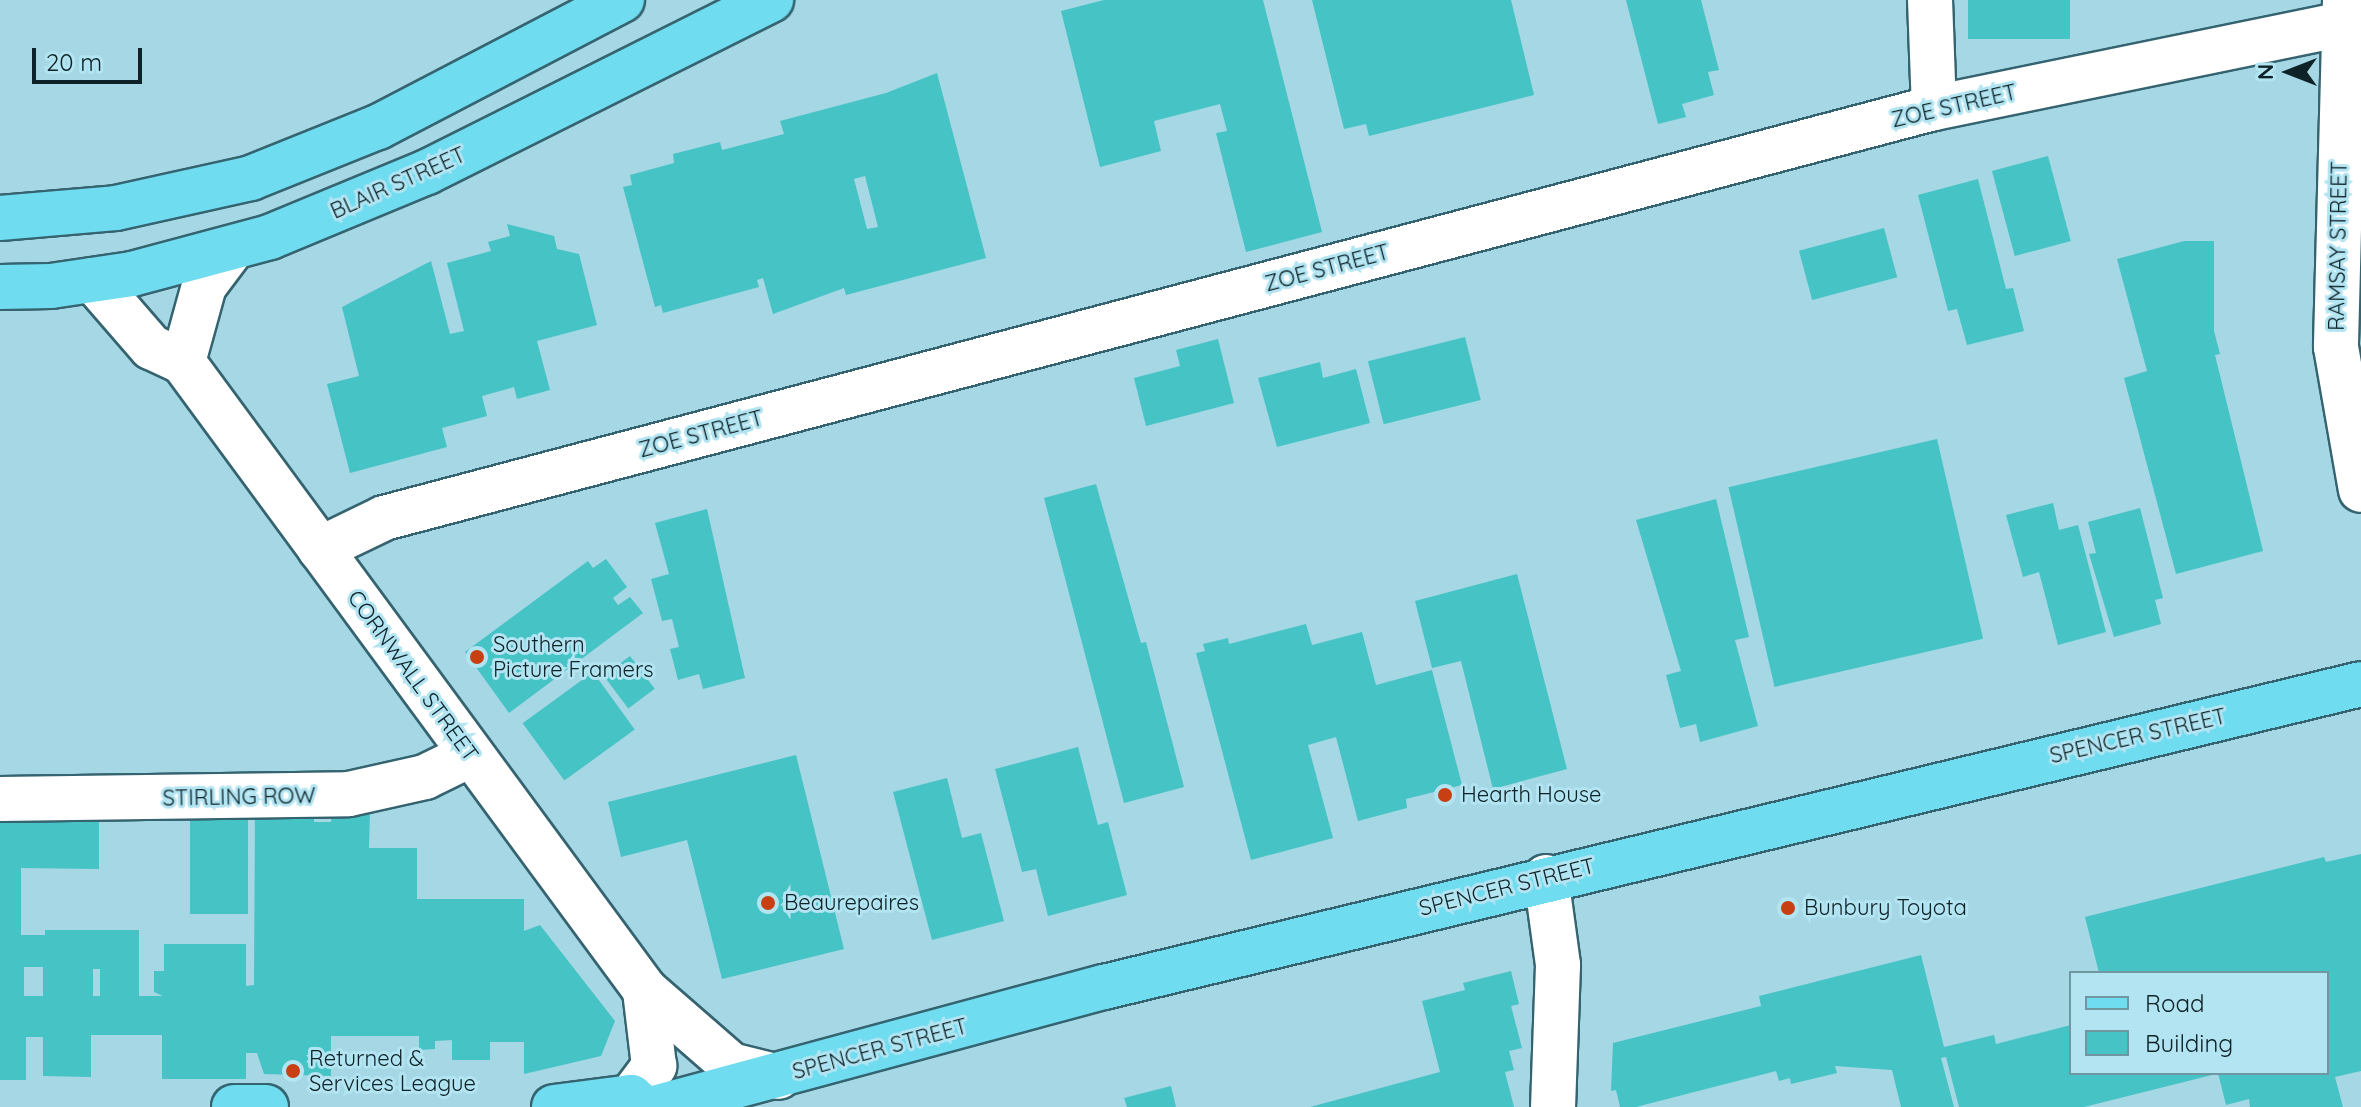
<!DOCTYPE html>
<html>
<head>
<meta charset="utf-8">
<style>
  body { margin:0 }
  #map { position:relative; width:2361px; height:1107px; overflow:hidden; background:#a5d7e5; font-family:Quicksand,sans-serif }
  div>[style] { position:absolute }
  .building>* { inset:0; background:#46c3c4; transform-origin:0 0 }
  .roads { filter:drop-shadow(2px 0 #356470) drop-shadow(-2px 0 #356470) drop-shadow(0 2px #356470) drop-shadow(0 -2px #356470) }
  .minor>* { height:44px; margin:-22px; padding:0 22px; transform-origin:22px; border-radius:22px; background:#fff }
  .major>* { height:44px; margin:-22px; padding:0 22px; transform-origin:22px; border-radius:22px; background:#6fdcf0 }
  .dots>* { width:22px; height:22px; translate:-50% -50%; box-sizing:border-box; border:4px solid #b2e4f2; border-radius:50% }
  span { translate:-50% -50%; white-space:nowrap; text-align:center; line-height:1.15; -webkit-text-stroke:6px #b2e4f2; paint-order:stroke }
  .street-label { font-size:22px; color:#0e2227 }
  .poi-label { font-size:22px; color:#0e2227 }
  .left { translate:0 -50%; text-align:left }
  .legend { position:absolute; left:2069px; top:971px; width:260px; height:104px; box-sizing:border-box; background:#b2e4f2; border:2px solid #7096a1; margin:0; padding:10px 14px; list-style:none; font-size:24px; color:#0e2227 }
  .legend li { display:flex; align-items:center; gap:16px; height:40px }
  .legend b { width:40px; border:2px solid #7096a1 }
  .north { position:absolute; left:2249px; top:32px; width:80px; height:80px; -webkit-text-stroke:6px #b2e4f2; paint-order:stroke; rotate:270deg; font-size:22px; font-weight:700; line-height:32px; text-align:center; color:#0e2227 }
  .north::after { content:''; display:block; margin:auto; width:28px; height:36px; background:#0e2227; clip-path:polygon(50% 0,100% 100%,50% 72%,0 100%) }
  .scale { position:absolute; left:32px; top:48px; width:110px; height:36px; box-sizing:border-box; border:4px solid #0e2227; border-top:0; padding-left:10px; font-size:24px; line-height:28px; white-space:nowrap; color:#0e2227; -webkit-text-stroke:6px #b2e4f2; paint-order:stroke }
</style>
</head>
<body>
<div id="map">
  <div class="building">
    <i style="clip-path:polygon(1104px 0,1263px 0,1322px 232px,1246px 252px,1216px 133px,1227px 131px,1220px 104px,1154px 121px,1161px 151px,1100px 167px,1061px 11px)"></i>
    <i style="clip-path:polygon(1312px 0,1511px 0,1534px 95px,1369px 136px,1366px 124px,1344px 129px)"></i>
    <i style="clip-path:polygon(1626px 0,1701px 0,1719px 70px,1708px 72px,1714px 95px,1682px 104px,1686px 117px,1658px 124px)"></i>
    <i style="left:1968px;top:0;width:102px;height:39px"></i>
    <i style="clip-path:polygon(evenodd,937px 73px,986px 258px,846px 295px,844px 288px,773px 314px,763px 278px,757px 280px,759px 287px,663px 313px,661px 305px,655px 307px,623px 187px,632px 185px,630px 175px,674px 163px,673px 154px,720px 142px,722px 150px,784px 134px,780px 121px,886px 93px,937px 73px,865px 176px,878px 227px,867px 229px,854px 179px,865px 176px)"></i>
    <i style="left:2048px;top:156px;width:88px;height:58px;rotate:75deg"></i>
    <i style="clip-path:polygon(1978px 179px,2006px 289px,2013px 288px,2024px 331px,1967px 345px,1957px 309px,1948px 311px,1918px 195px)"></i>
    <i style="clip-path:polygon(507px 224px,554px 236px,557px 249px,579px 254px,597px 325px,537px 341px,550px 390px,517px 399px,514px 387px,482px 396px,487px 416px,442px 428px,447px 447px,350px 473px,327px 384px,359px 376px,342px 307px,431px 261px,450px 334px,464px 331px,447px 263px,491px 251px,488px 242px,510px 236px)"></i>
    <i style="left:1884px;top:228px;width:51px;height:88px;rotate:75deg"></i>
    <i style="clip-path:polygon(2184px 241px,2214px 241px,2214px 331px,2220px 354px,2215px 355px,2263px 551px,2176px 574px,2124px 378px,2147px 371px,2117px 259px)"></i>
    <i style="left:1465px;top:337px;width:65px;height:100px;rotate:76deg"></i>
    <i style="clip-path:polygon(1218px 339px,1234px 403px,1146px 426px,1134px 378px,1180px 366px,1176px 350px)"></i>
    <i style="clip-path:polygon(1320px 362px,1323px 378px,1356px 369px,1370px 423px,1277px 447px,1258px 378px)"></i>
    <i style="left:1937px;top:439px;width:205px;height:214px;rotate:77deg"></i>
    <i style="clip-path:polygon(1096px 484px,1141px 643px,1146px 642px,1184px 787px,1124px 803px,1044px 498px)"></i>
    <i style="clip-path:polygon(1716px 499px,1749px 637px,1735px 640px,1758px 726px,1700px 742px,1696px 724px,1680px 728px,1666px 675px,1681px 671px,1636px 520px)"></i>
    <i style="clip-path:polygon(2053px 503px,2059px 530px,2078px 525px,2106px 632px,2058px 645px,2039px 572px,2023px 577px,2006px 515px)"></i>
    <i style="clip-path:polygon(2140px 508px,2163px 598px,2155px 600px,2161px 624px,2114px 637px,2089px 554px,2096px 553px,2088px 522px)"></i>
    <i style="clip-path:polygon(707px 509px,745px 678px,703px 689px,699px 674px,678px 680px,670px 649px,679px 647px,672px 619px,662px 621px,651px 579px,669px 574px,655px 523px)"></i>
    <i style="clip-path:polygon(606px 559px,627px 587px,613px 598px,618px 605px,630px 597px,643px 613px,509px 713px,465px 652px,588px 561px,593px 568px)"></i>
    <i style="clip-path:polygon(1517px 574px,1567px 769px,1493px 789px,1461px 661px,1432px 668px,1415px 601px)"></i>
    <i style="clip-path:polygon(1306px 624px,1312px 645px,1362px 632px,1376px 685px,1432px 670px,1462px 785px,1406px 799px,1407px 808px,1358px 821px,1336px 737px,1308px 745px,1333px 838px,1251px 860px,1196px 653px,1205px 651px,1203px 644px,1228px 638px,1229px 644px)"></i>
    <i style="left:630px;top:656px;width:41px;height:33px;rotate:53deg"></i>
    <i style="left:593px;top:672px;width:71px;height:87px;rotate:54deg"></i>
    <i style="clip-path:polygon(1078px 747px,1098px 825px,1108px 822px,1127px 895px,1048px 916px,1036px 869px,1022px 872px,995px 769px)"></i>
    <i style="clip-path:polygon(796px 755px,844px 949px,722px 979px,687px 840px,621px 857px,608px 802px)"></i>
    <i style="clip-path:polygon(947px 778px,962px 838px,981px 833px,1004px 921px,932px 940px,893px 792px)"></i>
    <i style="clip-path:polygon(evenodd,255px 807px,314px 808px,314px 822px,331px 822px,332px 811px,370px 811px,369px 848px,417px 848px,417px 899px,524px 899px,524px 931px,540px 925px,615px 1021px,601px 1056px,524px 1074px,524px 1042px,490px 1042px,490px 1060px,452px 1060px,452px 1040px,435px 1041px,435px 1049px,419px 1050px,419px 1036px,331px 1036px,331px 1076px,264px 1074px,257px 1053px,246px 1053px,246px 1079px,162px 1079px,162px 1035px,91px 1035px,91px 1077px,43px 1076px,43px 1037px,26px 1037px,26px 1080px,0 1080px,0 813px,99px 814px,99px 869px,21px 868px,21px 935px,45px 935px,45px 930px,139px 930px,139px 996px,163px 996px,154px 992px,154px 971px,164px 971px,164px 944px,246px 944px,246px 986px,254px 985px,255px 807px,24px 967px,43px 967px,43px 996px,24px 996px,24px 967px,255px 807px,93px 969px,100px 969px,100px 996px,93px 996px,93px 969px)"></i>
    <i style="left:190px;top:811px;width:58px;height:103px"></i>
    <i style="clip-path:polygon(2361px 854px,2361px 1071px,2335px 1077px,2343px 1107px,2250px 1107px,2249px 1099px,2226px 1105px,2218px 1073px,2327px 1073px,2327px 973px,2099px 973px,2085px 917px,2324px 857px,2326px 862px)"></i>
    <i style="clip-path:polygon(1921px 955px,1944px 1047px,1994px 1035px,1996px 1044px,2071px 1025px,2071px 1073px,2216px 1074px,2084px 1107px,1959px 1107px,1946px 1057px,1941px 1058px,1954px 1107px,1901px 1107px,1892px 1070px,1835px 1066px,1837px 1073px,1791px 1084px,1790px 1078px,1779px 1081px,1776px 1071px,1636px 1107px,1620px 1107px,1616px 1090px,1611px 1091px,1613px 1043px,1761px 1006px,1759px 996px)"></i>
    <i style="clip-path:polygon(1511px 971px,1519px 1004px,1511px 1006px,1522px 1048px,1509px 1051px,1514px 1070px,1505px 1072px,1514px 1107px,1310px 1107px,1440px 1072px,1422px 1001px,1465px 990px,1463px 983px)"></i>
    <i style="clip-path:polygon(1171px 1086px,1176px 1107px,1127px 1107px,1124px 1098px)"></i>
  </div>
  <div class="roads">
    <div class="minor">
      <i style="left:1930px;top:0;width:108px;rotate:87.9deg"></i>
      <i style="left:2345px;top:0;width:347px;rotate:91.5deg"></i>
      <i style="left:2336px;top:347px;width:145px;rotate:80.1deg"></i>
      <i style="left:93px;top:280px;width:89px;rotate:49.1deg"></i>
      <i style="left:151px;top:347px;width:35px;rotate:25deg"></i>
      <i style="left:183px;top:362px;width:780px;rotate:53.66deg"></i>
      <i style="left:645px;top:990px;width:114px;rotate:41.1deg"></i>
      <i style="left:731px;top:1065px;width:49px;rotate:14deg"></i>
      <i style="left:183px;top:362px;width:79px;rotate:-74.6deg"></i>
      <i style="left:204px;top:286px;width:45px;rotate:-53.1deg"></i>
      <i style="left:320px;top:549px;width:71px;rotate:-25.8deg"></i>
      <i style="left:384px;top:518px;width:1603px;rotate:-14.82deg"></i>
      <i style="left:1934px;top:108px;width:419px;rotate:-11.6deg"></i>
      <i style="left:0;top:799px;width:349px;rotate:-0.8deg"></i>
      <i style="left:349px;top:794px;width:78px;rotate:-12.6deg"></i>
      <i style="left:425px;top:777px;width:50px;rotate:-26.1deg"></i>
      <i style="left:1546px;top:877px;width:89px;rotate:82.2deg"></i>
      <i style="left:1558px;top:965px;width:142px;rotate:92deg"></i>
      <i style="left:631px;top:1097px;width:39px;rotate:-53deg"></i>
      <i style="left:654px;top:1066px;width:77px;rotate:-96.8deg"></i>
    </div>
    <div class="major">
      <i style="left:0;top:218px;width:116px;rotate:-4.9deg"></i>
      <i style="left:116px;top:208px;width:138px;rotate:-12.5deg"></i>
      <i style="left:251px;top:178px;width:137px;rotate:-21.9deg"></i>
      <i style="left:378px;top:127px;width:275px;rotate:-27.5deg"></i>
      <i style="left:0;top:287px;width:51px;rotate:-1.1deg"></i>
      <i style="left:51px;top:286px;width:82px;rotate:-8.4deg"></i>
      <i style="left:132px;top:274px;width:143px;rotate:-15deg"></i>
      <i style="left:270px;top:237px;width:170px;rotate:-22.5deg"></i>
      <i style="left:427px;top:172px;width:385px;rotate:-26.6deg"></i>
      <i style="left:234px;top:1107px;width:32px"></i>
      <i style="left:554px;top:1107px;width:78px;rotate:-7.4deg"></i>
      <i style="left:631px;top:1097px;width:16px;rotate:40deg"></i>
      <i style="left:658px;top:1107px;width:462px;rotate:-15.1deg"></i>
      <i style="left:1104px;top:987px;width:1293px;rotate:-13.55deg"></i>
    </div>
  </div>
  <div class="dots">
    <i style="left:477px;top:657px;background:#c73f13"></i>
    <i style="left:1445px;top:795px;background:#c73f13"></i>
    <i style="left:768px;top:903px;background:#c73f13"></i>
    <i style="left:1788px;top:908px;background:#c73f13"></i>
    <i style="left:293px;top:1071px;background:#c73f13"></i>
  </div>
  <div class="street-label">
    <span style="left:1954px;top:106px;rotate:-13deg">ZOE STREET</span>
    <span style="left:398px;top:183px;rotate:-24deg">BLAIR STREET</span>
    <span style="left:2338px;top:246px;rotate:-89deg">RAMSAY STREET</span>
    <span style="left:1327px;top:268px;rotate:-15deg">ZOE STREET</span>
    <span style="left:701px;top:434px;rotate:-15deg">ZOE STREET</span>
    <span style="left:413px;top:676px;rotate:54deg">CORNWALL STREET</span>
    <span style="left:2138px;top:736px;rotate:-13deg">SPENCER STREET</span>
    <span style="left:239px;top:797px;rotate:-1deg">STIRLING ROW</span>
    <span style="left:1507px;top:887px;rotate:-14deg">SPENCER STREET</span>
    <span style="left:880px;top:1049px;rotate:-15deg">SPENCER STREET</span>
  </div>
  <div class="poi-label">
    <span class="left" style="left:493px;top:657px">Southern<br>Picture Framers</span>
    <span class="left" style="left:1461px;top:795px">Hearth House</span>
    <span class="left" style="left:784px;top:903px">Beaurepaires</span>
    <span class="left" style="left:1804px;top:908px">Bunbury Toyota</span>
    <span class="left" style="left:309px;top:1071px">Returned &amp;<br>Services League</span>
  </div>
  <ul class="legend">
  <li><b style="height:10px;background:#6fdcf0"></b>Road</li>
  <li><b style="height:22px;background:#46c3c4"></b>Building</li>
  </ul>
  <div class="north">N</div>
  <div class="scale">20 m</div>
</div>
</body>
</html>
